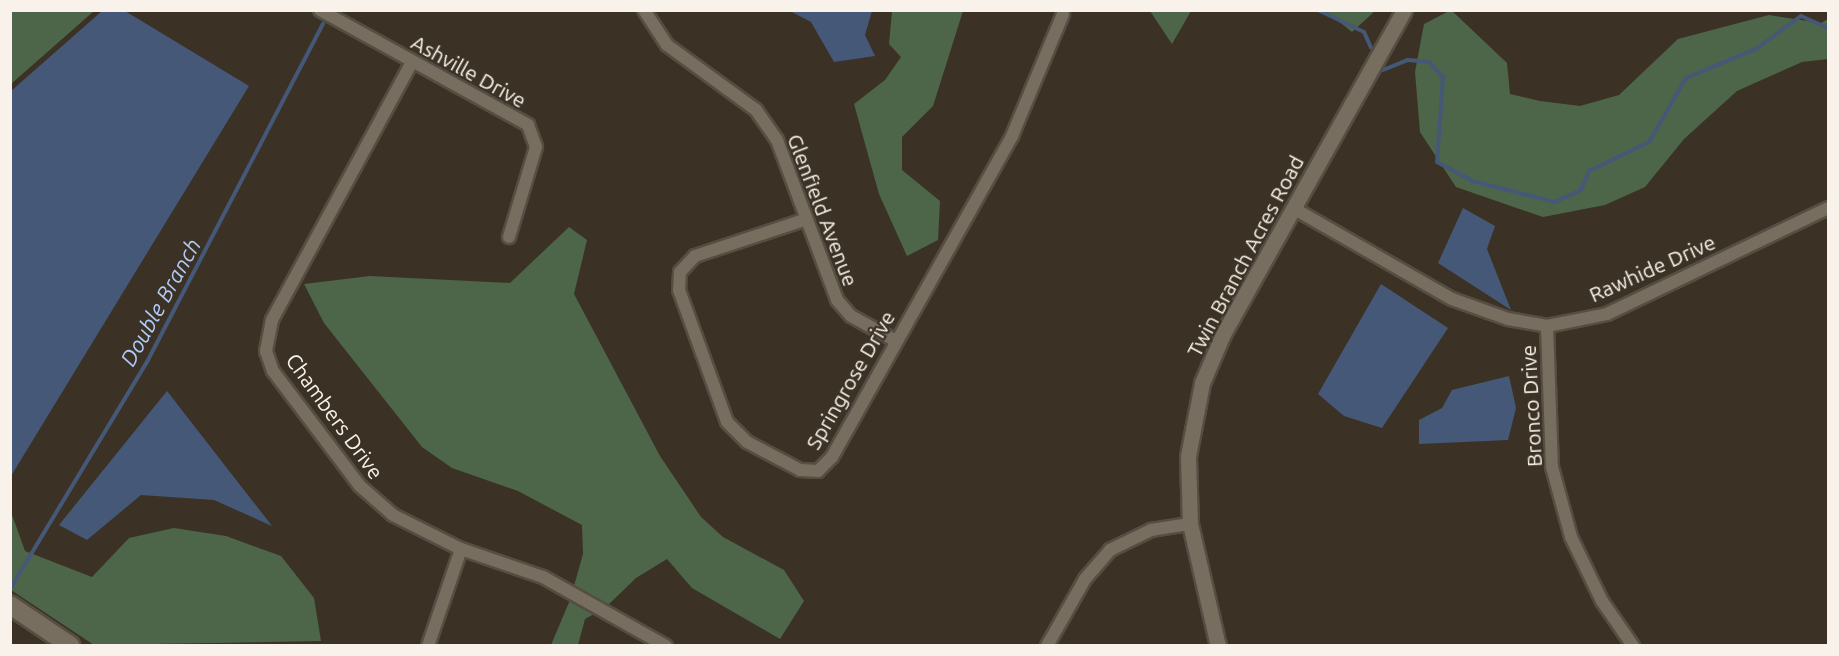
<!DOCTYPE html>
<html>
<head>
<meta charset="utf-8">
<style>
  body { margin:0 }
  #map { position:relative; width:1839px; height:656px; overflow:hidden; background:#3b3225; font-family:Ubuntu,sans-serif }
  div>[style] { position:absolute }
  .green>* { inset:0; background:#4d6649 }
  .water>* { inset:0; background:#455878 }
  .stream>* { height:4px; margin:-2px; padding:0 2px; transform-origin:2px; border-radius:2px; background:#455878 }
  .roads { filter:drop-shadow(2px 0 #554e43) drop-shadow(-2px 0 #554e43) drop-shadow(0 2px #554e43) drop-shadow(0 -2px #554e43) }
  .minor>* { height:12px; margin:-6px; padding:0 6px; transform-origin:6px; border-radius:6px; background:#786e5f }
  .tertiary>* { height:15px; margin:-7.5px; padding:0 7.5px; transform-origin:7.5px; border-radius:7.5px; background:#786e5f }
  .secondary>* { height:18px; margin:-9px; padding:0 9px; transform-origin:9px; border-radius:9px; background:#786e5f }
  span { translate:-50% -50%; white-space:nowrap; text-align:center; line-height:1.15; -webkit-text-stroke:4.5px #3b3225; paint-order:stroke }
  .street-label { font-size:21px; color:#f8f2ea }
  .water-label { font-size:22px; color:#afcbf8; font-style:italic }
  .frame { position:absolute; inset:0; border:12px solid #f8f2ea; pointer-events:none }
</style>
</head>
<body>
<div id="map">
  <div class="green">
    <i style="clip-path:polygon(11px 10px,94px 10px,94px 11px,11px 84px)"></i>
    <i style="clip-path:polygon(1451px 10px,1507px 63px,1510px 94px,1540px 101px,1580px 106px,1619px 95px,1678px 39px,1769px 15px,1821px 23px,1828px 19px,1828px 59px,1802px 62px,1737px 91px,1684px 139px,1645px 187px,1605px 205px,1543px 217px,1456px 187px,1420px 132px,1415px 72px,1424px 24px)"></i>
    <i style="clip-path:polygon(892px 11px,963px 11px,933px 106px,902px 137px,902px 170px,940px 201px,938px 240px,907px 256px,879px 194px,854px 104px,885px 80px,901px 57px,889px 44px)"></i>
    <i style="clip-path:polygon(1150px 11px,1191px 11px,1172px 44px)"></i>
    <i style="clip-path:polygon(1326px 11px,1375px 11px,1352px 32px)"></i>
    <i style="clip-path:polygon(569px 227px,587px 240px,574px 294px,660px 456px,701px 517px,723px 537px,784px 570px,804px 601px,780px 639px,692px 588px,667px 559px,636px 578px,608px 605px,574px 586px,583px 554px,582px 525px,518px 491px,452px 468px,422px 447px,324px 323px,304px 284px,370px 276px,510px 283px)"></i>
    <i style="clip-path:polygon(11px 512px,25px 551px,92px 577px,129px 538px,174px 528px,226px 536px,281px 556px,314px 598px,321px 641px,94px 645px,11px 590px)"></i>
    <i style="clip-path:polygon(570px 600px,594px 614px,585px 619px,578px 645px,551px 645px)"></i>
  </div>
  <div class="water">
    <i style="clip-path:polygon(102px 11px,125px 11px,249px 86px,11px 476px,11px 91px)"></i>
    <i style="clip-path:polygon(790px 11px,872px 11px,865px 35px,875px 56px,834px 62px,811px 22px)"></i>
    <i style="clip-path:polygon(1463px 208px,1495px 226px,1487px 249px,1511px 310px,1438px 263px)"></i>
    <i style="clip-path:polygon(1381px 284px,1448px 328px,1382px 428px,1344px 416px,1318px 394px)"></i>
    <i style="clip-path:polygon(1509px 376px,1516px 408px,1508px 440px,1419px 444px,1419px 420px,1442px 408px,1452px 390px)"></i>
    <i style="clip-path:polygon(167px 391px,272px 526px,214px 500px,141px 495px,87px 540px,59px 525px)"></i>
  </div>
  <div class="stream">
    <i style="left:1318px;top:10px;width:51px;rotate:25.6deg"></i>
    <i style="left:1364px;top:32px;width:17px;rotate:66deg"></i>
    <i style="left:1383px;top:70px;width:27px;rotate:-22deg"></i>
    <i style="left:1408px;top:60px;width:21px;rotate:5deg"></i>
    <i style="left:1429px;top:62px;width:21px;rotate:47deg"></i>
    <i style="left:1443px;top:77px;width:85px;rotate:94deg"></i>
    <i style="left:1437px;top:162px;width:40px;rotate:28deg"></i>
    <i style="left:1472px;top:181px;width:86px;rotate:14.2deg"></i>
    <i style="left:1555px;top:202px;width:29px;rotate:-25deg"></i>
    <i style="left:1581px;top:190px;width:21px;rotate:-67deg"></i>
    <i style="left:1589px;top:171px;width:67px;rotate:-25.8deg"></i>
    <i style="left:1649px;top:142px;width:74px;rotate:-60deg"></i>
    <i style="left:1686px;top:78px;width:76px;rotate:-22.5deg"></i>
    <i style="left:1756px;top:49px;width:56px;rotate:-36.3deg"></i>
    <i style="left:1801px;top:16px;width:30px;rotate:24deg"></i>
    <i style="left:10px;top:589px;width:267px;rotate:-58.9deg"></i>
    <i style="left:148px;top:360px;width:379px;rotate:-62.5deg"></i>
  </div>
  <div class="roads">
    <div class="minor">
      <i style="left:320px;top:10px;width:238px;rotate:28.9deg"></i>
      <i style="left:528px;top:125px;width:23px;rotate:70deg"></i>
      <i style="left:536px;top:147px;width:94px;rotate:106.7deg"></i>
      <i style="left:644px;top:10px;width:42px;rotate:56.7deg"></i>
      <i style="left:667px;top:45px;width:110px;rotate:36.1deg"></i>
      <i style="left:756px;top:110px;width:37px;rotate:55deg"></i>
      <i style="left:777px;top:140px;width:171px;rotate:69.4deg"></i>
      <i style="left:837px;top:300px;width:21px;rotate:49deg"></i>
      <i style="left:851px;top:316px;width:51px;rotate:29.1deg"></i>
      <i style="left:412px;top:62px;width:294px;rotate:118.5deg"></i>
      <i style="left:272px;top:320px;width:32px;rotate:101deg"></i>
      <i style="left:266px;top:351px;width:21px;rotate:71deg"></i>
      <i style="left:273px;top:371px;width:144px;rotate:52.9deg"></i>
      <i style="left:360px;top:486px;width:44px;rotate:41.3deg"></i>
      <i style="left:393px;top:515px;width:76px;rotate:26.6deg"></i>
      <i style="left:461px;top:549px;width:87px;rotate:18.9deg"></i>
      <i style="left:543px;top:577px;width:141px;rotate:29.3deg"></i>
      <i style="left:1293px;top:208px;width:183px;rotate:29.8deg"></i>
      <i style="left:1452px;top:299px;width:59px;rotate:19.7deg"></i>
      <i style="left:1508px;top:319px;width:40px;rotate:10deg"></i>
      <i style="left:1547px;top:326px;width:61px;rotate:-11.3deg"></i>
      <i style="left:1607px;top:314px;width:245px;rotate:-25.6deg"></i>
      <i style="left:804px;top:220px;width:115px;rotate:161.7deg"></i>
      <i style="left:695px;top:256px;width:22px;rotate:133deg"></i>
      <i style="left:680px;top:272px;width:18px;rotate:93deg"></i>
      <i style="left:679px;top:290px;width:140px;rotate:70deg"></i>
      <i style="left:727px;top:422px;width:28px;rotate:45deg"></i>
      <i style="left:747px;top:442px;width:60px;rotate:27.8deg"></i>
      <i style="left:800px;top:470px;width:18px;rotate:3deg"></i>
      <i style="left:818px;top:471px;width:20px;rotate:-45deg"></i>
      <i style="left:832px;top:457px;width:368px;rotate:-60.7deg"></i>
      <i style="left:1012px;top:136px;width:132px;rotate:-67.3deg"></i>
      <i style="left:1547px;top:326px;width:141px;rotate:88deg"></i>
      <i style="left:1552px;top:467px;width:73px;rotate:74.8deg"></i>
      <i style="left:1571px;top:537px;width:71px;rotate:64.2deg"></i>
      <i style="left:1602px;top:601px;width:55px;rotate:55.4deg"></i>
      <i style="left:428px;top:646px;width:102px;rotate:-71.2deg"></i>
      <i style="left:1047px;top:646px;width:77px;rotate:-60.4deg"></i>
      <i style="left:1085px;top:579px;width:38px;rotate:-49deg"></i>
      <i style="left:1110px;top:550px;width:46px;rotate:-26deg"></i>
      <i style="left:1151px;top:530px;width:39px;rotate:-9deg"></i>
    </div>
    <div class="tertiary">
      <i style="left:1218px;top:646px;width:125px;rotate:-102.9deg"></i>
      <i style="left:1190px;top:524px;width:68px;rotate:-91.7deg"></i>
      <i style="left:1188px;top:456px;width:74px;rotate:-79.1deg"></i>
      <i style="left:1202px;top:383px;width:53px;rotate:-66.8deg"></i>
      <i style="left:1223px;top:334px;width:371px;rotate:-60.8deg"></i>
    </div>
    <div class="secondary">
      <i style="left:10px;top:605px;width:73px;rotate:33.9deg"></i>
    </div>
  </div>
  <div class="street-label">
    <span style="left:469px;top:71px;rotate:29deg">Ashville Drive</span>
    <span style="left:823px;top:210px;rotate:69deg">Glenfield Avenue</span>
    <span style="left:1245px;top:256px;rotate:-62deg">Twin Branch Acres Road</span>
    <span style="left:1652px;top:268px;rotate:-24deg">Rawhide Drive</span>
    <span style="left:850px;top:380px;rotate:-60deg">Springrose Drive</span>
    <span style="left:1531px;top:406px;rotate:-93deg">Bronco Drive</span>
    <span style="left:335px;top:416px;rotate:54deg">Chambers Drive</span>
  </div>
  <div class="water-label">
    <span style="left:160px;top:302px;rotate:-61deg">Double Branch</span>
  </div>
  <div class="frame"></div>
</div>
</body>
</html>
